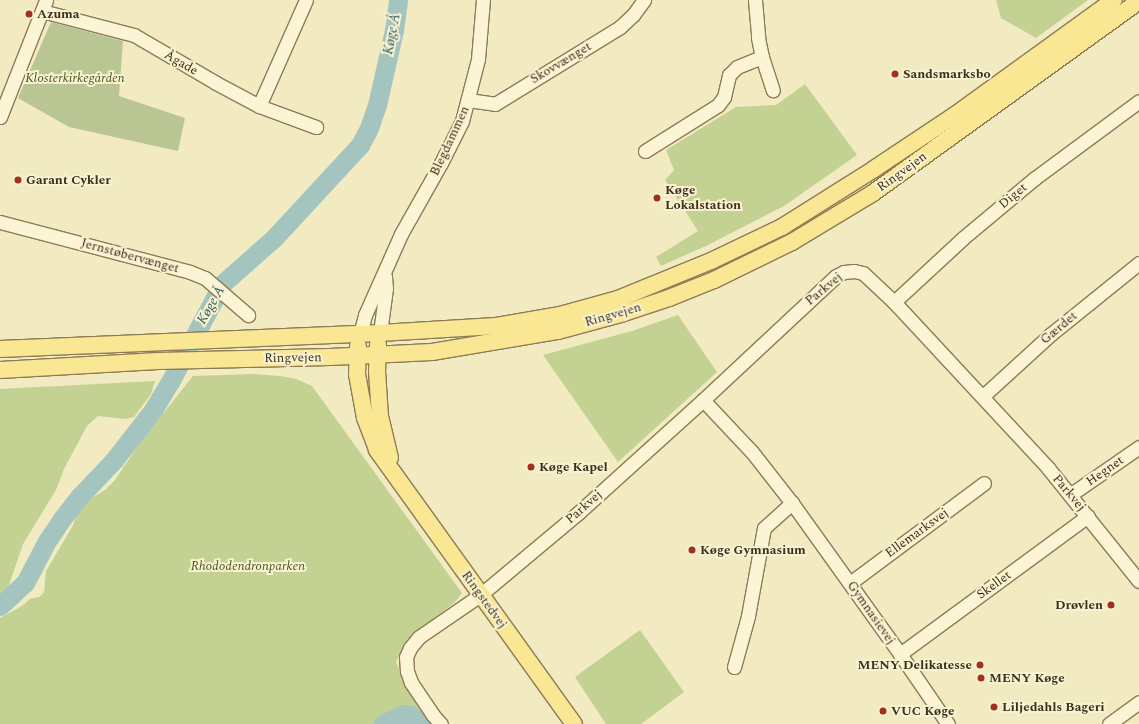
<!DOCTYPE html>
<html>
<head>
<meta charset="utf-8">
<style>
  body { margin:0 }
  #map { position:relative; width:1139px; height:724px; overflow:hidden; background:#f2eac1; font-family:Spectral,serif }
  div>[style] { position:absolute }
  .green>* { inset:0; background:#c3d293 }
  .cemetery>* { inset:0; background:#b9c693 }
  .river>* { height:19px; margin:-9.5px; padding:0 9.5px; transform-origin:9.5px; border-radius:9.5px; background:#a4c4bf }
  .roads { filter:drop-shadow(1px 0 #8e7b56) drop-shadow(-1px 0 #8e7b56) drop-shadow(0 1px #8e7b56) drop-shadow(0 -1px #8e7b56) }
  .minor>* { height:13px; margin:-6.5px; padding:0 6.5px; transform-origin:6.5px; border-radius:6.5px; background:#fcf5d5 }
  .major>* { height:16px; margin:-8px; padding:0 8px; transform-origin:8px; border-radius:8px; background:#f9e794 }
  .dots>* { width:11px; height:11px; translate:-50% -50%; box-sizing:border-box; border:2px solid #f9f2d1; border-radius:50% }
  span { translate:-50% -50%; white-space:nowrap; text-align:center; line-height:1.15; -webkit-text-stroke:4px #f9f2d1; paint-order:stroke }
  .poi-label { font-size:13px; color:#3c2f1c; font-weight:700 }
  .left { translate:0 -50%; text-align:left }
  .right { translate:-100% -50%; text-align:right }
  .street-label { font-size:13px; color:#3c2f1c }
  .park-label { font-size:13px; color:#455a20; font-style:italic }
  .water-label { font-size:14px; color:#2a5a5d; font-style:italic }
</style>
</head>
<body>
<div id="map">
  <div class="green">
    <i style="clip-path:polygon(996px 0,1088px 0,1036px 38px,1001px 18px)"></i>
    <i style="clip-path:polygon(805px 84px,857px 155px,784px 206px,708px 245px,661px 266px,656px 257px,698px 231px,665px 180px,674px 170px,666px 150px,736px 107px,776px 105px)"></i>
    <i style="clip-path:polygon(678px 315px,717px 372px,618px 462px,543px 355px,632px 331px)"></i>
    <i style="clip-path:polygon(252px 374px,281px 376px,296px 379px,312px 386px,462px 593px,455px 602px,407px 640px,396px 662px,402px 676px,433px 724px,0 724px,0 618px,22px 606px,30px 599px,39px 597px,44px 592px,46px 571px,72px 527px,79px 510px,88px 500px,105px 490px,115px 480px,139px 444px,193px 376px)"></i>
    <i style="clip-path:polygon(155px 381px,151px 394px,134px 417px,126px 419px,98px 416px,87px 426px,64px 469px,56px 490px,23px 544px,8px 588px,0 595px,0 389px)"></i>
    <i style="clip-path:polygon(640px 630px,684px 692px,641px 724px,606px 724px,575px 677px)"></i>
  </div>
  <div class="cemetery">
    <i style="clip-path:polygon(51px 22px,123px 41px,119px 96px,185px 118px,178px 151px,69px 127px,18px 98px)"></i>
  </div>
  <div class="river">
    <i style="left:0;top:606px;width:34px;rotate:-43deg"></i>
    <i style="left:25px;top:583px;width:47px;rotate:-62.4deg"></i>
    <i style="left:47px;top:541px;width:25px;rotate:-56deg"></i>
    <i style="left:61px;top:520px;width:31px;rotate:-52deg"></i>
    <i style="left:80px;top:496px;width:50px;rotate:-46.6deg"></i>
    <i style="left:114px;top:460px;width:63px;rotate:-52deg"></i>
    <i style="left:153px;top:410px;width:33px;rotate:-59deg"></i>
    <i style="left:170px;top:382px;width:111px;rotate:-62deg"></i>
    <i style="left:222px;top:284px;width:69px;rotate:-41.5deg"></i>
    <i style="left:274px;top:238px;width:127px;rotate:-47.2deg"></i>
    <i style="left:360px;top:145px;width:19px;rotate:-62deg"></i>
    <i style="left:369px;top:128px;width:24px;rotate:-71deg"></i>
    <i style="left:377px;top:105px;width:77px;rotate:-77.2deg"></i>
    <i style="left:394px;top:30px;width:30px;rotate:-82deg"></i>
    <i style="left:383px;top:724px;width:22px;rotate:-27deg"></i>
    <i style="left:403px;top:714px;width:7px;rotate:8deg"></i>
    <i style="left:410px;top:715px;width:14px;rotate:39deg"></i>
  </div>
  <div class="roads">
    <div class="minor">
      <i style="left:755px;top:0;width:38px;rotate:85deg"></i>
      <i style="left:758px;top:38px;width:19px;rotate:78deg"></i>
      <i style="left:762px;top:57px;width:35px;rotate:72deg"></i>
      <i style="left:42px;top:11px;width:95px;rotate:14.6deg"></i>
      <i style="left:134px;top:35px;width:95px;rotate:30.3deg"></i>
      <i style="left:216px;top:83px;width:49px;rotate:28.1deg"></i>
      <i style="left:259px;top:106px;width:61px;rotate:20.2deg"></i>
      <i style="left:468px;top:100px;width:27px;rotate:8deg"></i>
      <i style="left:495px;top:104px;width:147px;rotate:-31.6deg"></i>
      <i style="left:620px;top:27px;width:18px;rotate:-43deg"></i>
      <i style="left:633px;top:15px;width:19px;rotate:-54deg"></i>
      <i style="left:259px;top:106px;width:116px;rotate:-66.1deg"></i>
      <i style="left:0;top:117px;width:126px;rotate:-68.5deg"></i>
      <i style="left:645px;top:151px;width:86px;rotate:-32.2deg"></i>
      <i style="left:718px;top:105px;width:10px;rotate:-53deg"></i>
      <i style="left:724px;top:97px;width:23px;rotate:-77deg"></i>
      <i style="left:729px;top:75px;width:11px;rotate:-45deg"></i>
      <i style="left:737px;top:67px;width:27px;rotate:-22deg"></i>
      <i style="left:0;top:222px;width:196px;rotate:14.7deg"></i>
      <i style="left:190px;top:272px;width:16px;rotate:22deg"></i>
      <i style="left:205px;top:278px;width:57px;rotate:40.7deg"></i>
      <i style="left:894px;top:302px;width:94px;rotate:-42.8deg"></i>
      <i style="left:963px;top:238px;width:94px;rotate:-39.8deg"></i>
      <i style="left:1035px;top:178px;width:129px;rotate:-36.5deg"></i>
      <i style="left:380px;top:333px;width:45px;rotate:-82.4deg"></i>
      <i style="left:386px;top:288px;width:12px;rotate:-95deg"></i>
      <i style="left:360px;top:334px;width:20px;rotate:-75deg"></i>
      <i style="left:365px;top:315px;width:89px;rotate:-66deg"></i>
      <i style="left:401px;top:234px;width:81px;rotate:-60.6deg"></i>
      <i style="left:441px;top:163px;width:47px;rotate:-63.4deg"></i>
      <i style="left:462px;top:121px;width:64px;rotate:-75.5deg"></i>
      <i style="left:478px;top:59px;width:59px;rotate:-85.2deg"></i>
      <i style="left:983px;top:396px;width:92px;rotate:-42.4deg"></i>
      <i style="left:1051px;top:334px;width:113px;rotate:-38.9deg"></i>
      <i style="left:703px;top:400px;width:71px;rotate:46.7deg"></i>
      <i style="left:752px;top:452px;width:65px;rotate:51.9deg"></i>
      <i style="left:792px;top:503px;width:186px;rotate:54.4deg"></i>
      <i style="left:900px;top:654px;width:85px;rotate:55.6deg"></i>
      <i style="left:1070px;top:495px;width:84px;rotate:-34.8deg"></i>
      <i style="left:850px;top:583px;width:167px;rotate:-36.7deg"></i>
      <i style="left:900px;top:654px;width:233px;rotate:-36.3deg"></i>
      <i style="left:734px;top:667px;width:53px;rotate:-74.6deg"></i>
      <i style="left:748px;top:616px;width:89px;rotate:-79.7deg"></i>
      <i style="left:764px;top:528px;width:38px;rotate:-42deg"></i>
      <i style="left:441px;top:724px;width:12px;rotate:-132deg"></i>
      <i style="left:433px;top:715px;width:40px;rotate:-124deg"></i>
      <i style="left:411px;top:682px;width:12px;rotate:-110deg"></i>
      <i style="left:407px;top:671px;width:14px;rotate:-94deg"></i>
      <i style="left:406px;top:657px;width:10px;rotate:-66deg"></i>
      <i style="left:410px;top:648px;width:14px;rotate:-51deg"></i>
      <i style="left:419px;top:637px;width:74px;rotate:-34.5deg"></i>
      <i style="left:480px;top:595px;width:128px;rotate:-39.9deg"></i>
      <i style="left:578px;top:513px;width:169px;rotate:-42.1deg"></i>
      <i style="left:703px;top:400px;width:182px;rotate:-43deg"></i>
      <i style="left:836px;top:276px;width:9px;rotate:-27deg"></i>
      <i style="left:844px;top:272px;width:10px;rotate:-6deg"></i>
      <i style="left:854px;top:271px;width:9px;rotate:13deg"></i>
      <i style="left:863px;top:273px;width:42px;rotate:43.1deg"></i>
      <i style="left:894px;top:302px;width:226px;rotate:47.1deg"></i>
      <i style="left:1048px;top:468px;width:145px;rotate:51.2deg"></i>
      <i style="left:1109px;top:724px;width:37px;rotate:-36deg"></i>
    </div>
    <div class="major">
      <i style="left:378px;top:344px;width:27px;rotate:92deg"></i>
      <i style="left:377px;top:371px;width:45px;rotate:86.2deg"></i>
      <i style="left:380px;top:416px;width:43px;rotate:76.6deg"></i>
      <i style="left:358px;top:346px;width:28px;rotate:92deg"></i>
      <i style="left:357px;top:374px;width:45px;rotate:79.7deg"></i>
      <i style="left:365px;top:418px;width:34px;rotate:69deg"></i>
      <i style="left:377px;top:450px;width:337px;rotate:54.3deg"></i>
      <i style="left:0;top:349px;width:380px;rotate:-2.4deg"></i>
      <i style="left:380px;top:333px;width:116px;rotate:-3.5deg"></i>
      <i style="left:496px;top:326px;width:65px;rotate:-9.8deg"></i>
      <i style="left:560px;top:315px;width:60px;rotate:-15.4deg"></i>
      <i style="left:618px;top:299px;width:100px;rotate:-22.2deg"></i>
      <i style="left:711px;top:261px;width:79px;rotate:-25.6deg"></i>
      <i style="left:782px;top:227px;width:109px;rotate:-32.2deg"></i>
      <i style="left:874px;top:169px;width:97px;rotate:-33.7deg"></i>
      <i style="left:955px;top:115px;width:196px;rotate:-35.9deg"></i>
      <i style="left:0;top:370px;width:158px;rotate:-3.3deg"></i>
      <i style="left:158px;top:361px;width:172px;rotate:-1.3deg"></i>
      <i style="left:330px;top:357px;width:102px;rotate:-2.8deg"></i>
      <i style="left:432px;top:352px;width:128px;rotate:-9.5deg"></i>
      <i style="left:558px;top:331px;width:65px;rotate:-15.1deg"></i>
      <i style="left:621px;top:314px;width:51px;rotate:-18.4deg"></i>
      <i style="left:669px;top:298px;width:48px;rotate:-21.8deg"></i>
      <i style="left:714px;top:280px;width:87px;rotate:-26deg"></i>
      <i style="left:792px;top:242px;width:95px;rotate:-31.2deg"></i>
      <i style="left:873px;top:193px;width:328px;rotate:-35.8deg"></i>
    </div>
  </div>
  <div class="dots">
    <i style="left:29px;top:14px;background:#a32f20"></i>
    <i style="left:895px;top:74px;background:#a32f20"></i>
    <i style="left:18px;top:180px;background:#a32f20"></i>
    <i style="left:657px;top:198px;background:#a32f20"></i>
    <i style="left:531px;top:467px;background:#a32f20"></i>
    <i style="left:692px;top:550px;background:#a32f20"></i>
    <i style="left:1111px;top:605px;background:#a32f20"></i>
    <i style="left:980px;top:665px;background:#a32f20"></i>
    <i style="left:981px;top:678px;background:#a32f20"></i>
    <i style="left:994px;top:707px;background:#a32f20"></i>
    <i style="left:883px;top:711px;background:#a32f20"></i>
  </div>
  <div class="poi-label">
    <span class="left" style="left:37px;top:14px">Azuma</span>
    <span class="left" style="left:903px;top:74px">Sandsmarksbo</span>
    <span class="left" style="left:26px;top:180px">Garant Cykler</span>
    <span class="left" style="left:665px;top:198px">Køge<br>Lokalstation</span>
    <span class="left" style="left:539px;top:467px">Køge Kapel</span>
    <span class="left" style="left:700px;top:550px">Køge Gymnasium</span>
    <span class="right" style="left:1103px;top:605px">Drøvlen</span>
    <span class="right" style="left:972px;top:665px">MENY Delikatesse</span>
    <span class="left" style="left:989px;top:678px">MENY Køge</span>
    <span class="left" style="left:1002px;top:707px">Liljedahls Bageri</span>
    <span class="left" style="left:891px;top:711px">VUC Køge</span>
  </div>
  <div class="street-label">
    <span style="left:181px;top:63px;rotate:30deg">Ågade</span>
    <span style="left:561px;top:63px;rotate:-31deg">Skovvænget</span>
    <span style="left:450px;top:141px;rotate:-65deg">Blegdammen</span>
    <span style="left:902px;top:172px;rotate:-36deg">Ringvejen</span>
    <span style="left:1013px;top:196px;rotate:-40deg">Diget</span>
    <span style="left:130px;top:256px;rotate:15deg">Jernstøbervænget</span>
    <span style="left:824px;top:289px;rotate:-40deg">Parkvej</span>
    <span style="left:613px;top:315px;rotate:-16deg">Ringvejen</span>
    <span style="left:1059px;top:328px;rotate:-40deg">Gærdet</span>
    <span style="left:293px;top:358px;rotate:-1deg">Ringvejen</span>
    <span style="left:1105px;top:471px;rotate:-35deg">Hegnet</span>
    <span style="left:1069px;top:493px;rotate:50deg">Parkvej</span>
    <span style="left:584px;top:507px;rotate:-41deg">Parkvej</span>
    <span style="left:917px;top:533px;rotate:-36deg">Ellemarksvej</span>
    <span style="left:994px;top:585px;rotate:-36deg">Skellet</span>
    <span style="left:484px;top:600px;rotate:54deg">Ringstedvej</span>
    <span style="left:871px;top:613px;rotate:55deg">Gymnasievej</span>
  </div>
  <div class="park-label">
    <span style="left:75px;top:78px">Klosterkirkegården</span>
    <span style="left:248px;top:566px">Rhododendronparken</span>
  </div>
  <div class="water-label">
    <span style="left:392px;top:34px;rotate:-79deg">Køge Å</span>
    <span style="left:211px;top:305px;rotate:-60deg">Køge Å</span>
  </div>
</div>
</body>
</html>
